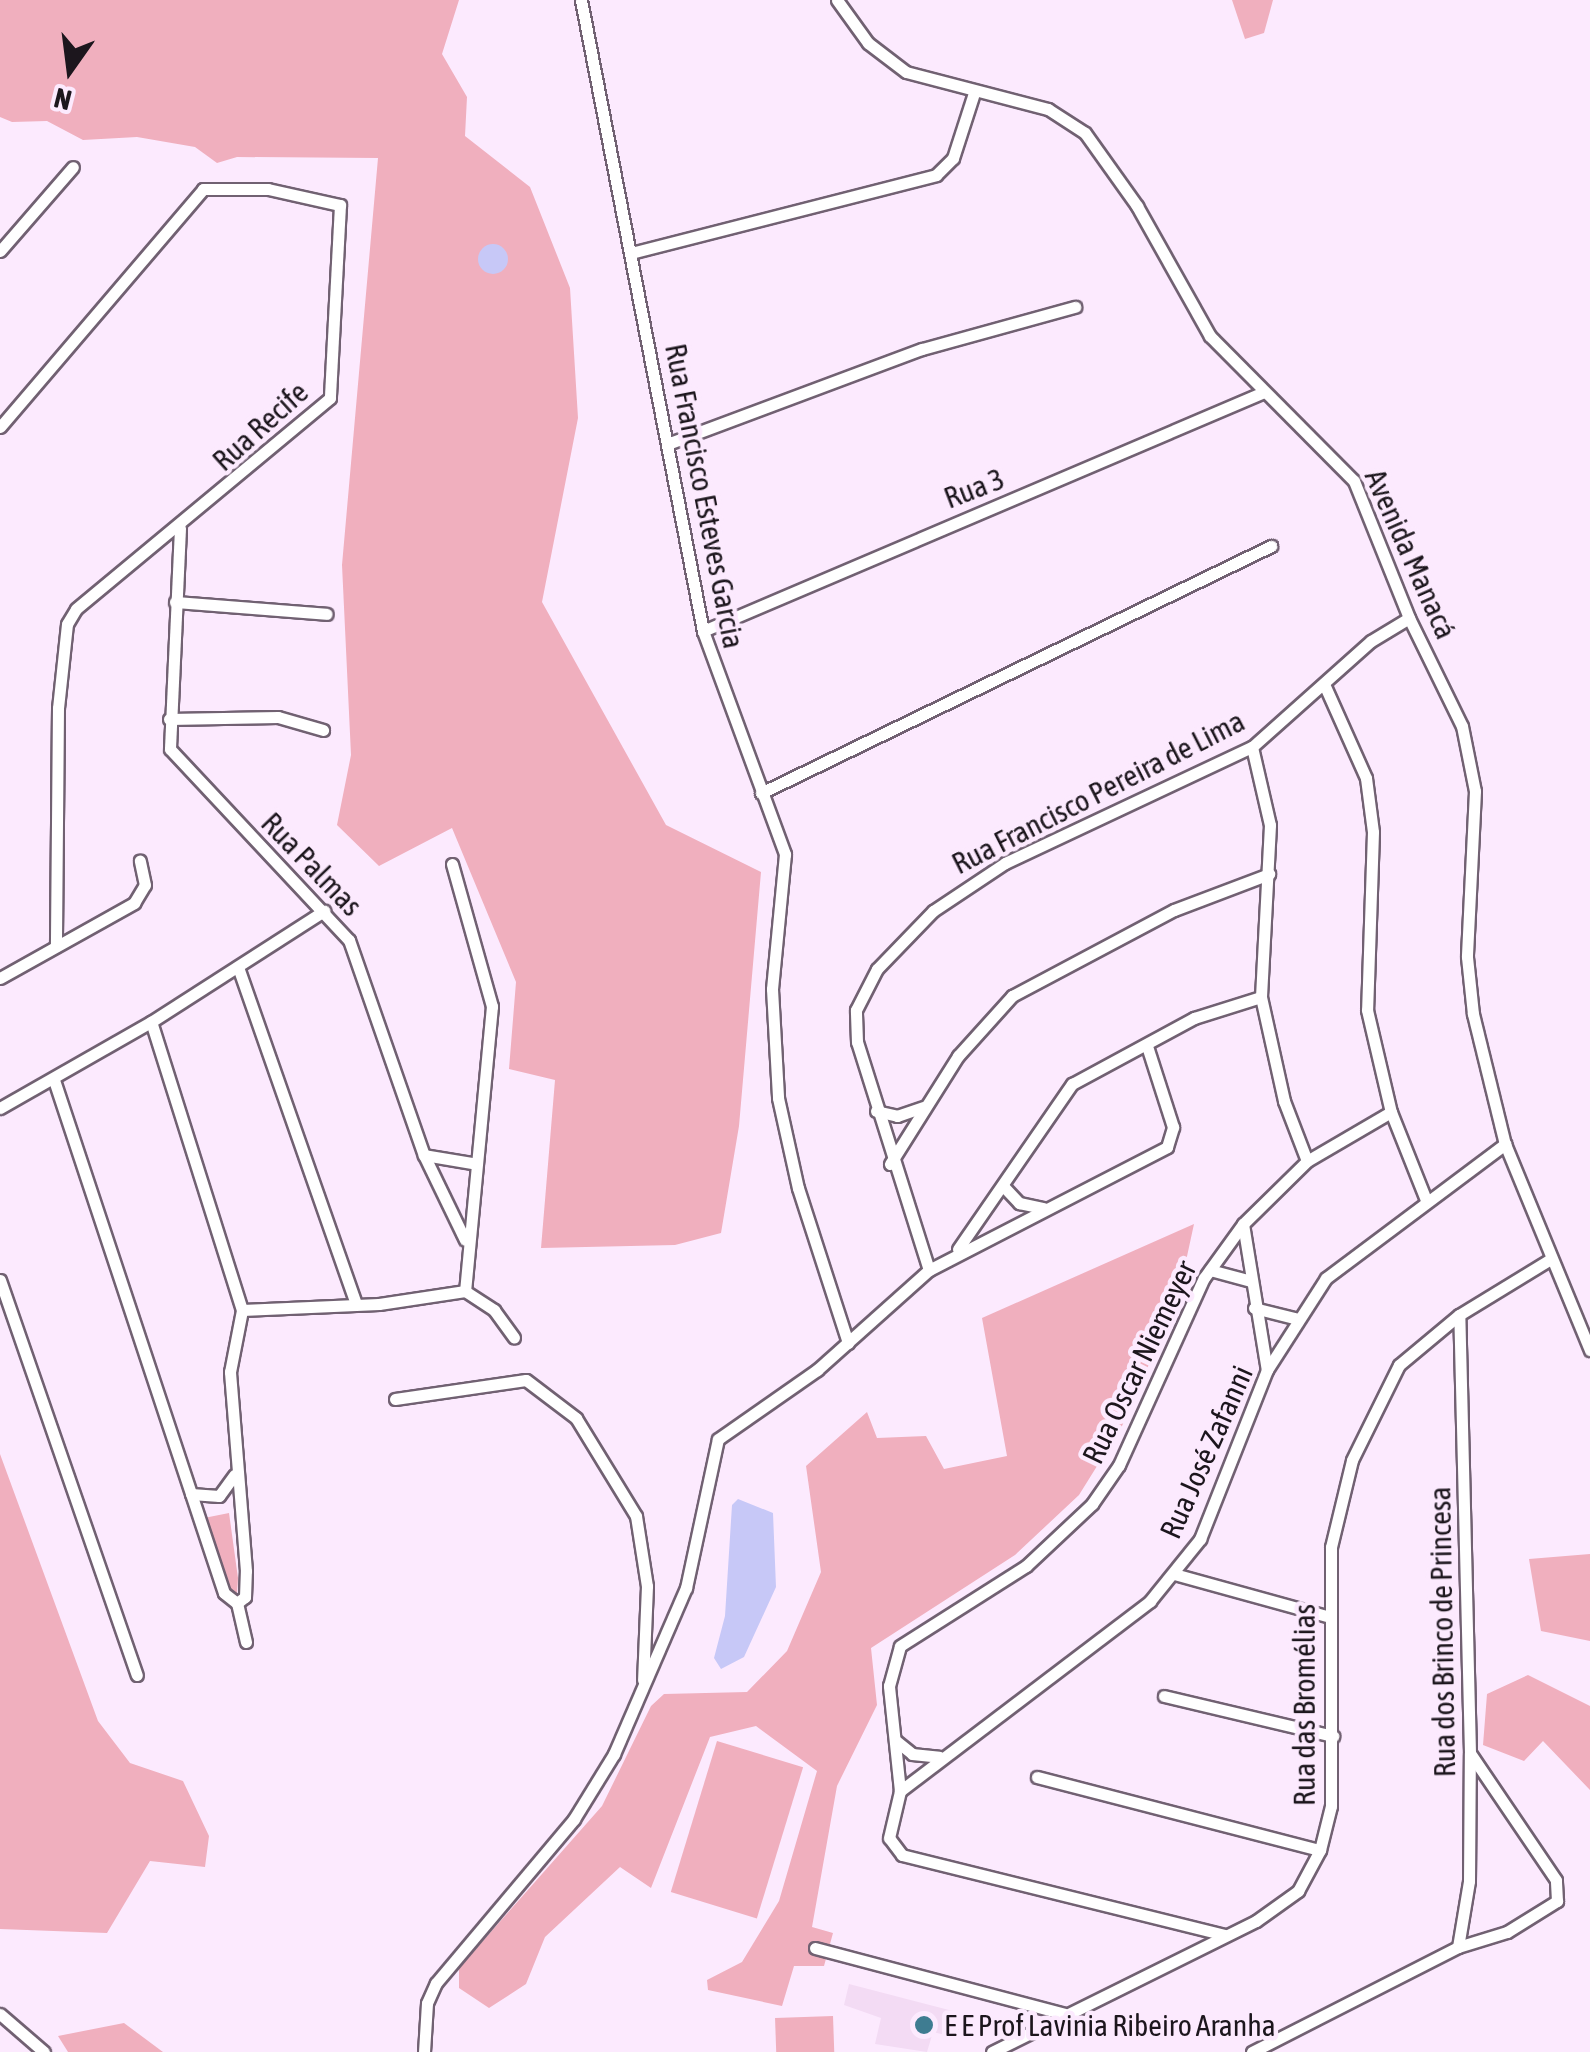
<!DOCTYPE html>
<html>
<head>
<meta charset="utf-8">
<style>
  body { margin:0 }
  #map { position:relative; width:1590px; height:2052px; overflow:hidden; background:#fceafe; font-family:"Asap Condensed",sans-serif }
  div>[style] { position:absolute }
  .built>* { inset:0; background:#f3dbf4 }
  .green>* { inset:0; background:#f0afbe; transform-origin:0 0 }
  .water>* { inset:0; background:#c7c8f7 }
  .round { border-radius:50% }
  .roads { filter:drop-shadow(2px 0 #716172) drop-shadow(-2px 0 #716172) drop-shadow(0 2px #716172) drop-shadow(0 -2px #716172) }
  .minor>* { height:11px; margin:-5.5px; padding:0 5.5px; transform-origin:5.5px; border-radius:5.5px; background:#fff }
  .dots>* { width:28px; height:28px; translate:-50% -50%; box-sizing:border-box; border:5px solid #fceafe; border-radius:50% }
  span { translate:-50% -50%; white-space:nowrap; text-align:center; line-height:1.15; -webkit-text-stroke:9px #fceafe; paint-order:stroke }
  .street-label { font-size:30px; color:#1c161d }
  .poi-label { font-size:30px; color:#1c161d }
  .left { translate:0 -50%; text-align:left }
  .north { position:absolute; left:20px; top:20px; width:100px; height:100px; -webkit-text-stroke:8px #fceafe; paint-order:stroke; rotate:194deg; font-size:28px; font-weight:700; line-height:40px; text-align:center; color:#1c161d }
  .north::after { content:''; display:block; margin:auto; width:35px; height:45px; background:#1c161d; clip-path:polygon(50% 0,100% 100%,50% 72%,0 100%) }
</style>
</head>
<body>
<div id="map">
  <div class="built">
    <i style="clip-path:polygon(849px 1984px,972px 2016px,966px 2040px,933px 2032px,927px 2052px,875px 2044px,881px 2018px,844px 2005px)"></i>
  </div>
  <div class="green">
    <i style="clip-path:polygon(0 0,459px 0,442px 54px,467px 97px,465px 136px,530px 187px,570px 288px,578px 418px,542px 602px,666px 825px,761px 872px,739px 1126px,721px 1233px,675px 1245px,541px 1248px,555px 1080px,509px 1069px,516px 982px,452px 828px,379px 866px,337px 825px,351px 755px,342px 565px,378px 158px,237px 157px,217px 163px,195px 147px,137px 137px,83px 140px,47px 121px,12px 122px,0 117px)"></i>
    <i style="clip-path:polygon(1232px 0,1273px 0,1264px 33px,1245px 39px)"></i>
    <i style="clip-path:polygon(1194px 1224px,1178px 1298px,1122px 1426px,1079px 1495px,1015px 1555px,871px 1648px,877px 1705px,837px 1786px,812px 1927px,833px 1933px,824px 1966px,794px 1966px,782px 2006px,708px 1990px,707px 1980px,742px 1962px,779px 1901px,817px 1771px,756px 1726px,710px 1737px,651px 1888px,620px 1867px,545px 1937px,526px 1984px,489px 2008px,459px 1988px,459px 1968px,602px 1806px,651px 1706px,664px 1694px,747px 1692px,787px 1651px,821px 1572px,806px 1466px,867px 1412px,877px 1438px,926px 1436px,944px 1469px,1007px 1456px,982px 1318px)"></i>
    <i style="clip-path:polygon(0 1454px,98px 1721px,130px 1763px,183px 1781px,209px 1836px,205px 1867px,150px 1861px,107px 1933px,0 1929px)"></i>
    <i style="clip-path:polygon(229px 1513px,238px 1578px,237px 1593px,230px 1596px,204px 1518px)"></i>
    <i style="clip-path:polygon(1590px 1554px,1590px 1641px,1541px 1631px,1529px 1559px)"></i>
    <i style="clip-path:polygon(1528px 1675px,1590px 1706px,1590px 1790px,1543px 1741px,1524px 1761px,1483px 1745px,1487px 1694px)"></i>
    <i style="left:717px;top:1741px;width:90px;height:158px;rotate:17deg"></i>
    <i style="left:833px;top:2016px;width:36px;height:58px;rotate:88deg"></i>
    <i style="clip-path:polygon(124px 2023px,163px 2052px,68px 2052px,58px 2036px)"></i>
  </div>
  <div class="water">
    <i class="round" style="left:478px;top:244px;width:30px;height:30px"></i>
    <i style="clip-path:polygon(738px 1499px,773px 1513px,776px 1587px,744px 1657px,721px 1669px,714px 1658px,725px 1616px,732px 1505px)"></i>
  </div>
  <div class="roads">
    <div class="minor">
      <i style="left:581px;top:0;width:643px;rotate:79.06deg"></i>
      <i style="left:703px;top:631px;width:238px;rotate:69.8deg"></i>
      <i style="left:785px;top:854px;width:136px;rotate:95.5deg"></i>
      <i style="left:772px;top:989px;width:109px;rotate:86.8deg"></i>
      <i style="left:778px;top:1098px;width:92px;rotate:77.5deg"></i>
      <i style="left:798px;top:1188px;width:163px;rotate:72.1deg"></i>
      <i style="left:837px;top:0;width:53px;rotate:54.2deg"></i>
      <i style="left:868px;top:43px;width:48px;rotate:37.3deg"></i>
      <i style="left:906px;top:72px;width:147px;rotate:14.6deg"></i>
      <i style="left:1048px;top:109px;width:44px;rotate:33deg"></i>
      <i style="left:1085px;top:133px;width:90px;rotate:54.5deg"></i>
      <i style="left:1137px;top:206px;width:149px;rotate:60.7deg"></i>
      <i style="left:1210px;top:336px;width:204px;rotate:45.2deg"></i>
      <i style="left:1354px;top:481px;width:148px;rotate:68.1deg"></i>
      <i style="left:1409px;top:618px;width:120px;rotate:63.9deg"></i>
      <i style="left:1462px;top:726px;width:66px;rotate:78.7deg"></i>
      <i style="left:1475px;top:791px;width:166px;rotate:92.8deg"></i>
      <i style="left:1467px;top:957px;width:57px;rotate:84deg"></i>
      <i style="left:1473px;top:1014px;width:134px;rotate:76.2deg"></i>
      <i style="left:1505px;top:1144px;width:223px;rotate:67.6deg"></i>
      <i style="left:0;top:251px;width:111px;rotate:-49deg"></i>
      <i style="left:631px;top:253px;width:315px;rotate:-14.3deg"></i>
      <i style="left:936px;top:175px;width:24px;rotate:-45deg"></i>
      <i style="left:953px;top:158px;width:68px;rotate:-72.1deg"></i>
      <i style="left:0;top:427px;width:313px;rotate:-49.5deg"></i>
      <i style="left:203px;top:189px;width:65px"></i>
      <i style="left:268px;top:189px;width:74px;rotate:12.5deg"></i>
      <i style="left:340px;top:205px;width:193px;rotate:93deg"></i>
      <i style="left:330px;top:398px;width:330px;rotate:140.3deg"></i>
      <i style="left:76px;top:609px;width:17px;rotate:121deg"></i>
      <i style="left:67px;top:624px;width:84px;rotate:96.1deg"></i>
      <i style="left:58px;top:708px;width:238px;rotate:90.5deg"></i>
      <i style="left:670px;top:443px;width:269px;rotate:-20.5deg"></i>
      <i style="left:922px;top:349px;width:159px;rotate:-15.4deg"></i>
      <i style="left:180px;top:528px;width:221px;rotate:92.6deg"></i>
      <i style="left:170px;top:749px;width:262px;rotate:46.9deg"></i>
      <i style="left:349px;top:940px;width:228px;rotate:70.8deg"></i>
      <i style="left:424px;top:1155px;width:94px;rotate:64.2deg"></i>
      <i style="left:175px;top:602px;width:152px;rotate:4.5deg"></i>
      <i style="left:703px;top:631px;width:610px;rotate:-23.08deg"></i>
      <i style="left:1324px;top:684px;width:103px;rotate:65.9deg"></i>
      <i style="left:1366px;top:778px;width:54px;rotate:82.6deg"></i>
      <i style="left:1373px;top:832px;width:178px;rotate:91.9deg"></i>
      <i style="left:1367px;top:1010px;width:105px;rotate:76.8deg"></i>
      <i style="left:1391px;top:1112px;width:95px;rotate:68.3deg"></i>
      <i style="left:169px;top:719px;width:109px;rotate:-1.1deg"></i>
      <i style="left:278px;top:717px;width:47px;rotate:16.1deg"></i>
      <i style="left:1252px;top:747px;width:80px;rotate:77deg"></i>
      <i style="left:1270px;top:825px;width:172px;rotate:93deg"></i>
      <i style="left:1261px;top:997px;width:107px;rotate:77.5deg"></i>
      <i style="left:1284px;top:1101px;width:64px;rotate:69deg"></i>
      <i style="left:761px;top:793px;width:567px;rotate:-25.84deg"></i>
      <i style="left:452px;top:864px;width:148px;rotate:74.3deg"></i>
      <i style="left:492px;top:1006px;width:286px;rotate:95.4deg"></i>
      <i style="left:238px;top:967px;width:357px;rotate:70.7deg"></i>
      <i style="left:0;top:978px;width:154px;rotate:-29.2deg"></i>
      <i style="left:134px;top:903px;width:21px;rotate:-59deg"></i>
      <i style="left:145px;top:885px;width:25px;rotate:-102deg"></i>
      <i style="left:54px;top:1080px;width:540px;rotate:71.67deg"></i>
      <i style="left:224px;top:1593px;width:16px;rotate:38deg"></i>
      <i style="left:237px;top:1603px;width:10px;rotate:-37deg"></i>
      <i style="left:245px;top:1597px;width:26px;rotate:-88deg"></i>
      <i style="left:246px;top:1571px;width:200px;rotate:-94.6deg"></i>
      <i style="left:230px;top:1372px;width:63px;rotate:-79deg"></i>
      <i style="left:242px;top:1310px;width:302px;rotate:-107.5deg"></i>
      <i style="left:0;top:1108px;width:174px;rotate:-29.7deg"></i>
      <i style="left:151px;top:1022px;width:206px;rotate:-32.7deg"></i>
      <i style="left:876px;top:1111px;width:22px;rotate:13deg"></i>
      <i style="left:897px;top:1116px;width:28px;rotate:-19deg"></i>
      <i style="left:424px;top:1155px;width:49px;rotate:9.5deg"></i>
      <i style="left:890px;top:1164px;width:128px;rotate:-57.8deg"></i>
      <i style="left:958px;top:1056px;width:81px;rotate:-48deg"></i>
      <i style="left:1012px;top:996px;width:183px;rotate:-28deg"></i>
      <i style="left:1174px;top:910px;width:102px;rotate:-20.8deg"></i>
      <i style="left:1005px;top:1188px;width:21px;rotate:47deg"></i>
      <i style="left:1019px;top:1203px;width:25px;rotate:12deg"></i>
      <i style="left:1243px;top:1224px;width:148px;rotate:80.7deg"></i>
      <i style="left:958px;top:1249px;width:201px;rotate:-55.4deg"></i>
      <i style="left:1072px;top:1084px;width:139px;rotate:-28.4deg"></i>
      <i style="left:1194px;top:1018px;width:70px;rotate:-17.4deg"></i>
      <i style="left:929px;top:1270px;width:239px;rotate:-107.5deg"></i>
      <i style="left:857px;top:1042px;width:32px;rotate:-92deg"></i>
      <i style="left:856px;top:1010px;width:46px;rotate:-62.9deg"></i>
      <i style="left:877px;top:969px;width:81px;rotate:-46deg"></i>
      <i style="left:933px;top:911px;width:87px;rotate:-33.7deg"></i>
      <i style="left:1005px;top:863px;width:273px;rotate:-25.2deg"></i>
      <i style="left:1252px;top:747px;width:159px;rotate:-41.7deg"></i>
      <i style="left:1371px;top:641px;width:44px;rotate:-31.2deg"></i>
      <i style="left:1210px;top:1270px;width:42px;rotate:15deg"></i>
      <i style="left:0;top:1280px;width:418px;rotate:70.9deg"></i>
      <i style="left:1254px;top:1308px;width:45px;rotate:14deg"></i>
      <i style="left:242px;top:1310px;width:137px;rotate:-2.5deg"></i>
      <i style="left:379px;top:1304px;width:87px;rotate:-8.6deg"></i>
      <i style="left:465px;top:1291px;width:35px;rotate:33deg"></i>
      <i style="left:494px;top:1310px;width:34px;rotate:54deg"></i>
      <i style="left:395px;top:1399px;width:132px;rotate:-8.3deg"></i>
      <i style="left:526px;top:1380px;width:63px;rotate:37.2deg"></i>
      <i style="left:576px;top:1418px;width:115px;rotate:58.5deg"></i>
      <i style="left:636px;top:1516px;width:71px;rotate:81.1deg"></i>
      <i style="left:647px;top:1586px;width:94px;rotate:92.4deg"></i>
      <i style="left:191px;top:1494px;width:28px;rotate:4deg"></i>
      <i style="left:219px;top:1496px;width:26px;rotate:-54deg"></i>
      <i style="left:1174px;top:1574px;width:162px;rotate:15.4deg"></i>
      <i style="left:237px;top:1603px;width:40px;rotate:77deg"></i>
      <i style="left:1164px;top:1696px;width:174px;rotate:13.3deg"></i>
      <i style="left:895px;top:1740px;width:22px;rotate:39deg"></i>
      <i style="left:912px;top:1754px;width:27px;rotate:6deg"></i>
      <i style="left:1037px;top:1777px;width:292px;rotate:14.5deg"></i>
      <i style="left:900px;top:1791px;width:106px;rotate:-96deg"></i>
      <i style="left:889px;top:1686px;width:41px;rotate:-74.6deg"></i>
      <i style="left:900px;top:1646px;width:149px;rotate:-32.4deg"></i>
      <i style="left:1026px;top:1566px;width:91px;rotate:-43.2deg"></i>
      <i style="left:1092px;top:1504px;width:47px;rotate:-55.3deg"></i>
      <i style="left:1119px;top:1465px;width:205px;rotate:-65.6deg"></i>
      <i style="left:1204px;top:1278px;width:67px;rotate:-54.2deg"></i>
      <i style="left:1243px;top:1224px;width:90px;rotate:-44.5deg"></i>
      <i style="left:1307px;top:1161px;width:97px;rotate:-30.3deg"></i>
      <i style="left:1225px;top:1935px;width:333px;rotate:-166.1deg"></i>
      <i style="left:902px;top:1855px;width:21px;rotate:-127deg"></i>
      <i style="left:889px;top:1838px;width:48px;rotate:-76.8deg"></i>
      <i style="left:900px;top:1791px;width:314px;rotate:-37.2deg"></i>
      <i style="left:1150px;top:1601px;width:80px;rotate:-51.1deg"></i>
      <i style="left:1200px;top:1539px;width:182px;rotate:-68.4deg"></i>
      <i style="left:1267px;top:1370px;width:109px;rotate:-57.3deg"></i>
      <i style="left:1326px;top:1278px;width:224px;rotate:-36.8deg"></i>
      <i style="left:1458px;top:1947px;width:67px;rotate:-80.5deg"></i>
      <i style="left:1469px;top:1881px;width:128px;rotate:-89.6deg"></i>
      <i style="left:1470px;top:1753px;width:438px;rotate:-91.4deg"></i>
      <i style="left:815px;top:1948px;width:258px;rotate:14.8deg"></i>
      <i style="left:0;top:2014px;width:58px;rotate:40.8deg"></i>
      <i style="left:424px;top:2052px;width:49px;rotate:-86.5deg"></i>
      <i style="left:427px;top:2003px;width:22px;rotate:-66deg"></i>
      <i style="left:436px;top:1983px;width:214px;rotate:-49.9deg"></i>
      <i style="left:574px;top:1819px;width:76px;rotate:-58.4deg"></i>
      <i style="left:614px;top:1754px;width:181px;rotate:-66.6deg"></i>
      <i style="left:686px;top:1588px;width:152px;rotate:-77.9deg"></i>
      <i style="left:718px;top:1439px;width:121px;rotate:-34.9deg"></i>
      <i style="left:817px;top:1370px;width:150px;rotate:-41.8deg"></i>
      <i style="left:929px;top:1270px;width:268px;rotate:-27.3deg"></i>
      <i style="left:1167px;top:1147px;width:21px;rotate:-73deg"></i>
      <i style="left:1173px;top:1127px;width:85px;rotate:-107.8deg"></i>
      <i style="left:992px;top:2052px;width:295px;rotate:-26.4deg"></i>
      <i style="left:1256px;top:1921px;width:52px;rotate:-35.5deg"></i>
      <i style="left:1298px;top:1891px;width:47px;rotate:-61.8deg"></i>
      <i style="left:1320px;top:1850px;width:45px;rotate:-76deg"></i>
      <i style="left:1331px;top:1806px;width:259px;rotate:-90deg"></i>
      <i style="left:1331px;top:1547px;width:89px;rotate:-76.4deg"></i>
      <i style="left:1352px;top:1460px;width:106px;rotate:-63.7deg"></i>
      <i style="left:1399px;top:1365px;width:78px;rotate:-39.8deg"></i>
      <i style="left:1459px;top:1315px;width:105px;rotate:-31.4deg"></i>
      <i style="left:1252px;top:2052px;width:231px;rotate:-27deg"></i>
      <i style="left:1458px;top:1947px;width:51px;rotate:-17deg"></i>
      <i style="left:1507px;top:1932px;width:59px;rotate:-31.8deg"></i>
      <i style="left:1557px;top:1901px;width:21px;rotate:-93deg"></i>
      <i style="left:1556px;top:1880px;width:153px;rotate:-124.1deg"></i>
    </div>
  </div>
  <div class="dots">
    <i style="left:924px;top:2025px;background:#3e7c91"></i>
  </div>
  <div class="street-label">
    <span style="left:260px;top:426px;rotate:-42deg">Rua Recife</span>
    <span style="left:974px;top:488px;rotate:-21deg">Rua 3</span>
    <span style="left:705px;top:496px;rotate:79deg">Rua Francisco Esteves Garcia</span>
    <span style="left:1411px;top:554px;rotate:66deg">Avenida Manacá</span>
    <span style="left:1098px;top:792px;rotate:-27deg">Rua Francisco Pereira de Lima</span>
    <span style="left:312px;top:864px;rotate:46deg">Rua Palmas</span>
    <span style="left:1139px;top:1362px;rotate:-64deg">Rua Oscar Niemeyer</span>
    <span style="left:1206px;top:1452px;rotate:-66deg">Rua José Zafanni</span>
    <span style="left:1442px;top:1632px;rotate:-91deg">Rua dos Brinco de Princesa</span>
    <span style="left:1304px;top:1705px;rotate:-90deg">Rua das Bromélias</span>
  </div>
  <div class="poi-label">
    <span class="left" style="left:944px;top:2025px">E E Prof Lavinia Ribeiro Aranha</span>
  </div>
  <div class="north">N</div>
</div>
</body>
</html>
